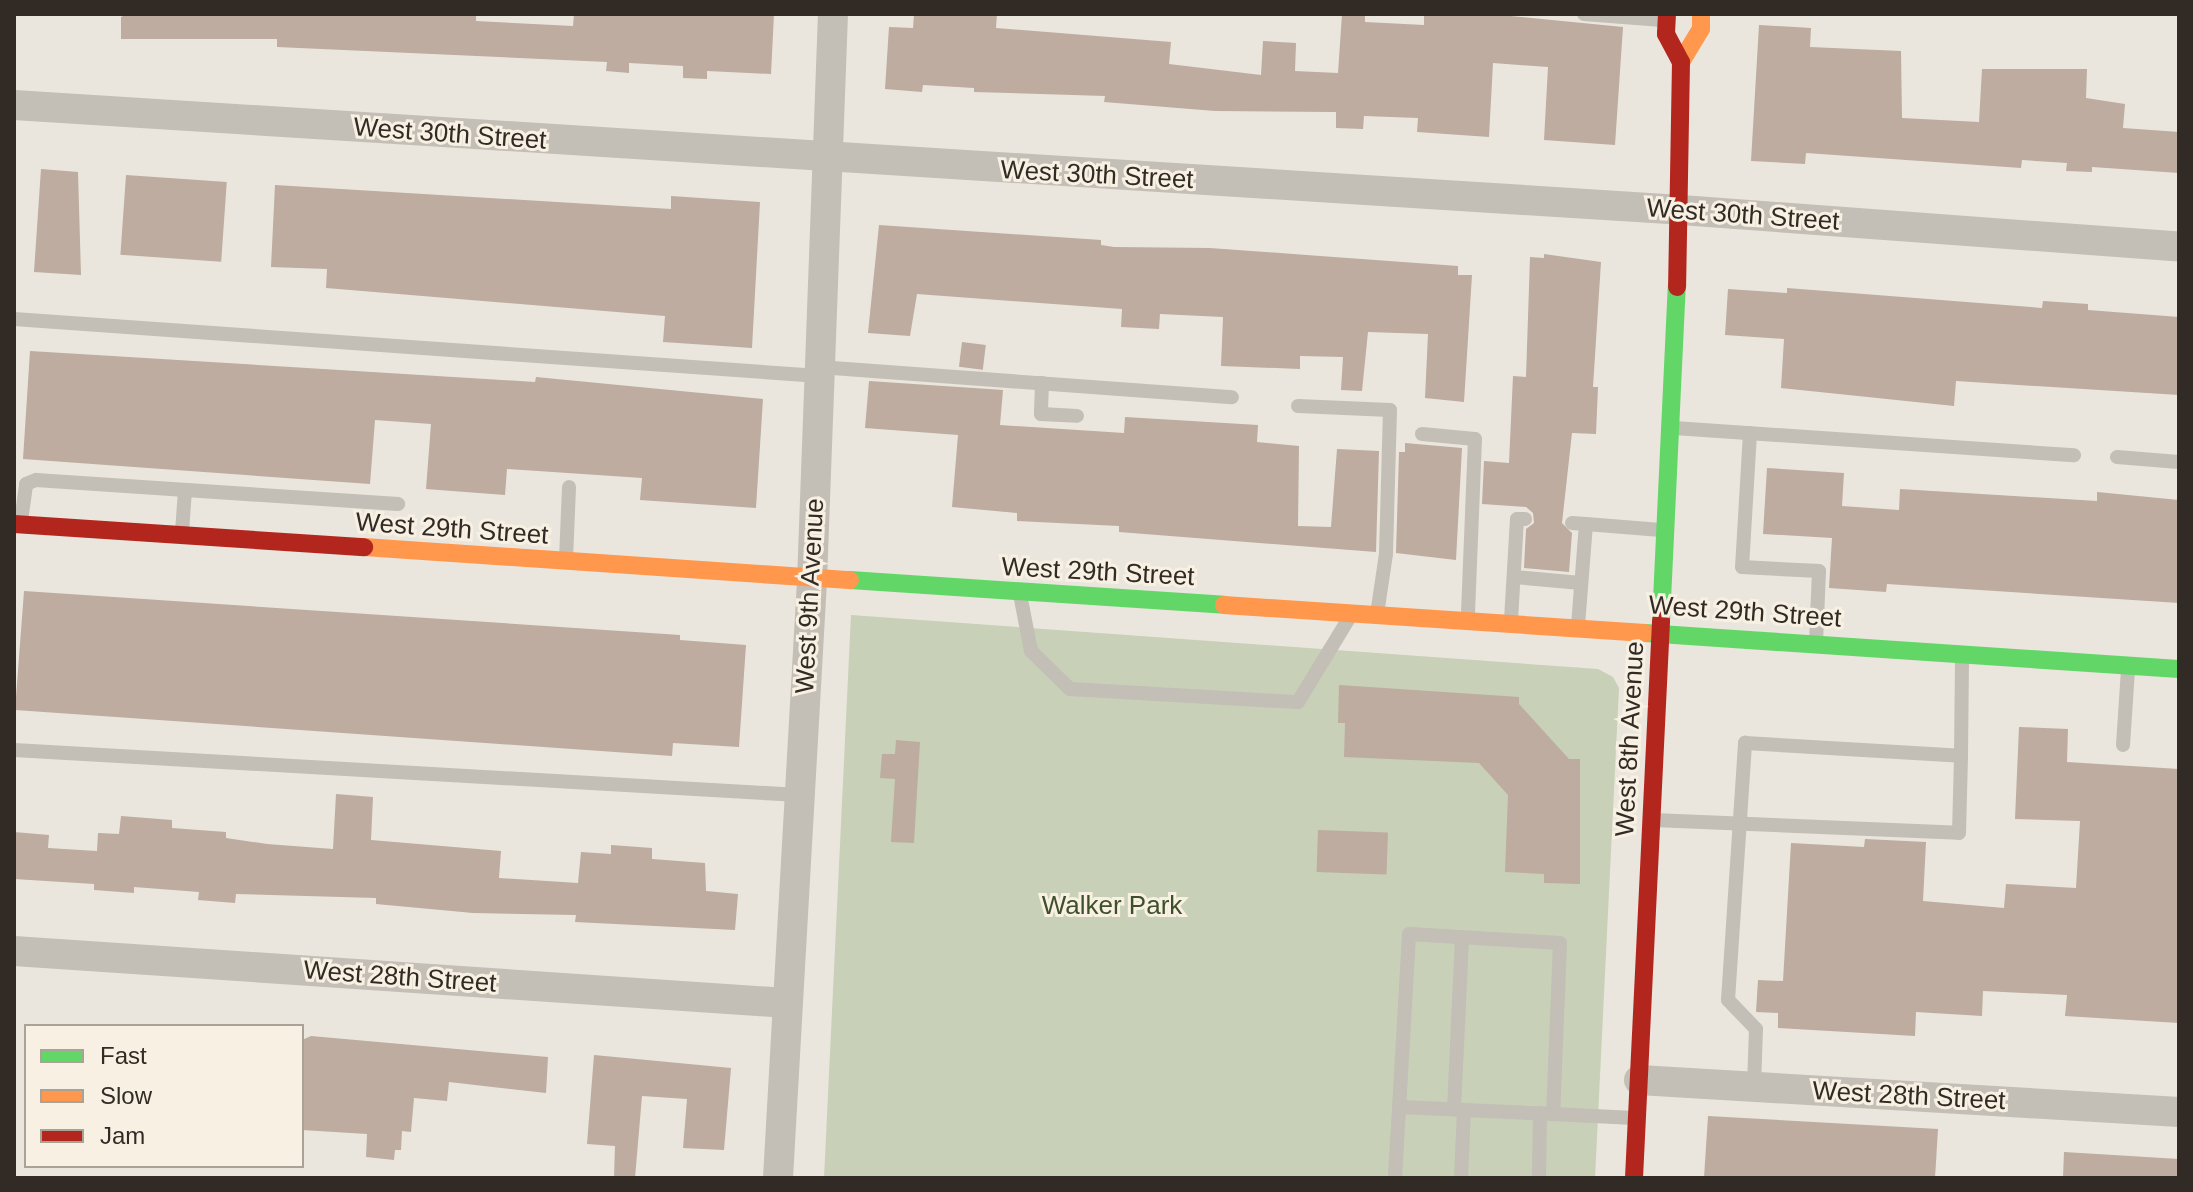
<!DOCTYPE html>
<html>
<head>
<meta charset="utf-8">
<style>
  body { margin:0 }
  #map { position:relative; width:2193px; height:1192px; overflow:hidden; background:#eae6dd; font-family:Helvetica,sans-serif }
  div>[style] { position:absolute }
  .green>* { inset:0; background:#c8d0b7 }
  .building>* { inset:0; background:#bdac9f; transform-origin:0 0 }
  .lane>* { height:14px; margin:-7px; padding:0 7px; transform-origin:7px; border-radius:7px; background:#c3beb6 }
  .street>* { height:30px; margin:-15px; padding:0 15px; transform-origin:15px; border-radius:15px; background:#c3beb6 }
  .fast>* { height:18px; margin:-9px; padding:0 9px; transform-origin:9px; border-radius:9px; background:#63d668 }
  .slow>* { height:18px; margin:-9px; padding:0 9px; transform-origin:9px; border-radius:9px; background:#ff974d }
  .jam>* { height:18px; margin:-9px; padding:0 9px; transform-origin:9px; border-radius:9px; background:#b3261e }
  span { translate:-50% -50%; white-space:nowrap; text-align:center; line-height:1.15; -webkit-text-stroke:6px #f8f1e3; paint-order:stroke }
  .street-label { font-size:26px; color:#322b25 }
  .park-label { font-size:26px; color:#3d502a }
  .frame { position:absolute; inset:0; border:16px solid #322b25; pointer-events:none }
  .legend { position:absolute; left:24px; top:1024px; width:280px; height:144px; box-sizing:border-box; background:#f8f1e3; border:2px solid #a9a297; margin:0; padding:10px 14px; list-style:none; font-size:24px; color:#322b25 }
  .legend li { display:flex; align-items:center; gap:16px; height:40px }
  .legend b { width:40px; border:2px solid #a9a297 }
</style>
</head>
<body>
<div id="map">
  <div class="green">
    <i style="clip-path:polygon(851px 615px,1598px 669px,1613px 677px,1619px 688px,1595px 1178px,824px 1178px)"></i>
  </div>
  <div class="building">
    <i style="clip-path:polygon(127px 14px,476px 14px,476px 21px,573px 26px,574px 14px,774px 14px,771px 74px,707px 71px,707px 79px,683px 78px,683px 66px,629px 63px,629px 73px,606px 71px,607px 62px,277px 47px,277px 39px,121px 39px,121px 17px)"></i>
    <i style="clip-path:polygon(914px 14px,997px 14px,996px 28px,1171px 42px,1169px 64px,1261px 75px,1263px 41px,1296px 43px,1295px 71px,1338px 73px,1342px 14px,1365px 14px,1365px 22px,1424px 25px,1424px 14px,1490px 14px,1623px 27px,1615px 145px,1544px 140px,1548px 67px,1493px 63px,1489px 137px,1417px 132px,1418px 118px,1364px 116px,1363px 129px,1336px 128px,1336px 112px,1215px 111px,1104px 102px,1105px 96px,974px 92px,974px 88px,923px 85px,922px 92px,885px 89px,889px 27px,913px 28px)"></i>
    <i style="clip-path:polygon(1759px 25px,1811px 28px,1810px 47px,1901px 51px,1902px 118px,1979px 122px,1982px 69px,2087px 69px,2086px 98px,2125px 104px,2123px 128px,2179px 132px,2179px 173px,2092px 167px,2092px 172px,2066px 171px,2067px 163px,2022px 160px,2021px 168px,1806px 153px,1805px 164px,1751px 161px)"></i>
    <i style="clip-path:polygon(41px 169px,78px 172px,81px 275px,34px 272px)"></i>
    <i style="left:126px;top:175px;width:101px;height:80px;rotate:4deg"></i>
    <i style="clip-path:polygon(275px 185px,671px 209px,671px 196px,760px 202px,752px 348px,663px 342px,665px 316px,326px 288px,327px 269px,271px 267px)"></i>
    <i style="clip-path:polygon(879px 225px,1101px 240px,1101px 245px,1114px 247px,1210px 248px,1458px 266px,1458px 275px,1472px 275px,1464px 402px,1425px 398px,1428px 334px,1368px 332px,1362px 391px,1341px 390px,1343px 357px,1300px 356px,1300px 369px,1221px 366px,1223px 317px,1160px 314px,1159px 329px,1121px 327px,1122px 309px,917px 294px,910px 336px,868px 333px)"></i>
    <i style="clip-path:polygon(1544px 254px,1601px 262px,1593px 387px,1598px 387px,1596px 434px,1572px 433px,1562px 523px,1572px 533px,1569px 572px,1524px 568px,1526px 529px,1534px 523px,1533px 513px,1526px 507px,1482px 504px,1484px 461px,1509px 463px,1513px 376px,1526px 377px,1530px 257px,1544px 258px)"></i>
    <i style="clip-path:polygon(1787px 288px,2042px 308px,2043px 301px,2088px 304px,2088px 310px,2179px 317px,2179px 395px,1956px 381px,1954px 406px,1781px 388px,1784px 339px,1725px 335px,1728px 289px,1787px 293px)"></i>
    <i style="left:962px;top:342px;width:24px;height:25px;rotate:7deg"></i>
    <i style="clip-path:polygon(30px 351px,535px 382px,536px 377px,763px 399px,756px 508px,640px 500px,642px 478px,507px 469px,505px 495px,426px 489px,431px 424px,375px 420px,370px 484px,23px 459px)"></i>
    <i style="clip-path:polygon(869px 381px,1003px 390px,1000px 425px,1124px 433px,1125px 417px,1258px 425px,1257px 442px,1299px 446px,1298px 526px,1331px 527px,1337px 449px,1379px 451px,1376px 552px,1119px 532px,1119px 526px,1017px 521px,1017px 513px,952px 507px,958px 435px,865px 428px)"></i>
    <i style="clip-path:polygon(1405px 443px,1462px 448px,1456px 560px,1396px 553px,1399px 452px,1405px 452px)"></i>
    <i style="clip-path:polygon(1767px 468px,1844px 473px,1842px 506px,1899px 510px,1900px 489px,2097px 501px,2097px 492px,2179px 500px,2179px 603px,1887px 584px,1886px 592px,1829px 588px,1832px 538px,1763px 534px)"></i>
    <i style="clip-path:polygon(24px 591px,680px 635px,680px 640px,746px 645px,739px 747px,673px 743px,672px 756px,15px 710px)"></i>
    <i style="clip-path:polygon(1339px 685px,1519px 697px,1519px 704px,1569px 759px,1580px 759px,1580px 884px,1544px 883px,1544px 874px,1505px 872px,1508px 795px,1479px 763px,1344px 757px,1345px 723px,1338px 723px)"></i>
    <i style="clip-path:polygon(2019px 727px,2068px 729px,2067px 762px,2179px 769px,2179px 1023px,2065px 1016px,2067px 995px,1983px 991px,1982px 1016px,1916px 1012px,1915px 1036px,1778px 1028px,1778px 1013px,1756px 1012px,1758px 980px,1783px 981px,1791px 843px,1864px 847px,1865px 839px,1926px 842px,1923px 901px,2004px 908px,2006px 884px,2076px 888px,2080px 821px,2015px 819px)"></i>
    <i style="clip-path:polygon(896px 740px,920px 742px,914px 843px,891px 842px,895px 779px,880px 778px,882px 754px,895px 754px)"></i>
    <i style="clip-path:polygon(336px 794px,373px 797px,371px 840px,501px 851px,499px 878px,578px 883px,581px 852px,611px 854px,611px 845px,652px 848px,652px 859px,705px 863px,706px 891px,738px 894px,735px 930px,575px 922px,576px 915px,473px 913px,376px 904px,376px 898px,236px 894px,235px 903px,198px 900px,199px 892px,134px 887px,134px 893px,94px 890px,94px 884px,14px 879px,14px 832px,49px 835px,48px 848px,97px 851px,98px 833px,119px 834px,121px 816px,172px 820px,172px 828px,226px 832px,226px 838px,267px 844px,333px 849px)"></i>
    <i style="left:1318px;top:830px;width:70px;height:42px;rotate:2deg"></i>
    <i style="clip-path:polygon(311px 1036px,548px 1057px,546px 1093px,449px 1082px,447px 1101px,414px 1098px,411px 1132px,402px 1131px,401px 1150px,395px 1150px,394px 1160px,366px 1157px,367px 1134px,302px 1130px,302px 1040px)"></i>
    <i style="clip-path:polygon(594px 1055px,731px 1068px,724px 1150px,683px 1148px,687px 1099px,642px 1096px,635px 1178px,614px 1178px,615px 1146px,587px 1144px)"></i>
    <i style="clip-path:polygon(1708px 1116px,1938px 1129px,1935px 1178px,1704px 1178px)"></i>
    <i style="clip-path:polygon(2064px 1152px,2179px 1159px,2179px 1178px,2063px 1178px)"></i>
  </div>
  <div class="lane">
    <i style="left:1584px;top:14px;width:78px;rotate:4.4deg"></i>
    <i style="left:14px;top:319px;width:807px;rotate:4.05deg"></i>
    <i style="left:819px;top:367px;width:414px;rotate:4.2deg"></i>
    <i style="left:1042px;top:383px;width:31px;rotate:92deg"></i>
    <i style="left:1041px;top:414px;width:36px;rotate:3deg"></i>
    <i style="left:1298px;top:406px;width:92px;rotate:2.5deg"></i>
    <i style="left:1390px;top:410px;width:144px;rotate:91.6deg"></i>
    <i style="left:1386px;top:554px;width:61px;rotate:98.5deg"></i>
    <i style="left:1674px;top:428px;width:401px;rotate:3.9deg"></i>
    <i style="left:1750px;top:433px;width:134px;rotate:93.4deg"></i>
    <i style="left:1742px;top:567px;width:77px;rotate:3deg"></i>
    <i style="left:1819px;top:571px;width:72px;rotate:92.4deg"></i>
    <i style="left:1422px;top:434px;width:53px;rotate:5.4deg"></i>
    <i style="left:1475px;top:439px;width:178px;rotate:92.3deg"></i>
    <i style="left:2117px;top:457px;width:62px;rotate:4.6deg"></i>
    <i style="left:21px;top:521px;width:37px;rotate:-82deg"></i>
    <i style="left:26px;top:484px;width:11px;rotate:-22deg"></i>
    <i style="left:36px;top:480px;width:363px;rotate:3.8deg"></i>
    <i style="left:1572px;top:523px;width:14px;rotate:4deg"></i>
    <i style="left:1586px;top:524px;width:102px;rotate:94.5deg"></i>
    <i style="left:1586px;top:524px;width:75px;rotate:4.6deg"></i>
    <i style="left:182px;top:532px;width:42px;rotate:-85.9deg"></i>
    <i style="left:566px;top:559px;width:72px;rotate:-87.6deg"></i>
    <i style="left:1514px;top:577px;width:67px;rotate:5.1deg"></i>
    <i style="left:1020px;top:594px;width:58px;rotate:79.1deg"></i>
    <i style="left:1031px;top:651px;width:54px;rotate:44.3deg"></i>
    <i style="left:1070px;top:689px;width:228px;rotate:3.3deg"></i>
    <i style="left:1298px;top:702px;width:98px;rotate:-58.7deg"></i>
    <i style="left:1511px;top:620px;width:101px;rotate:-86.6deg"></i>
    <i style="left:1517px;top:519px;width:8px"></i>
    <i style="left:2123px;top:745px;width:75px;rotate:-86.2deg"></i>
    <i style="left:14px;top:750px;width:786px;rotate:3.28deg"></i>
    <i style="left:1653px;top:820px;width:306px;rotate:2.4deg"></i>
    <i style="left:1959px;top:833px;width:77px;rotate:-88.5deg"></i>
    <i style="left:1754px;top:1086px;width:57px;rotate:-88deg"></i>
    <i style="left:1756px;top:1029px;width:40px;rotate:-134deg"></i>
    <i style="left:1728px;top:1000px;width:258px;rotate:-86.2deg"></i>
    <i style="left:1745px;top:743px;width:216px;rotate:3.4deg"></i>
    <i style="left:1961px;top:756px;width:98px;rotate:-89.4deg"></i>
    <i style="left:1399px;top:1107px;width:154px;rotate:2.6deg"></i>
    <i style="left:1454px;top:1109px;width:172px;rotate:-87.3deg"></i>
    <i style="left:1395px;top:1178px;width:244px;rotate:-86.7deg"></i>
    <i style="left:1409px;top:934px;width:151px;rotate:3.4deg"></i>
    <i style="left:1560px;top:943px;width:171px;rotate:92.3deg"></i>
    <i style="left:1553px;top:1114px;width:81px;rotate:2.8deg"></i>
    <i style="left:1461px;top:1178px;width:68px;rotate:-87.5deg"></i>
    <i style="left:1539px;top:1178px;width:65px;rotate:-89.1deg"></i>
  </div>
  <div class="street">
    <i style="left:14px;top:105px;width:1670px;rotate:3.6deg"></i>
    <i style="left:1681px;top:210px;width:499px;rotate:4.2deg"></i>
    <i style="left:14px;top:951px;width:775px;rotate:3.85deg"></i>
    <i style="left:1639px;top:1080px;width:541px;rotate:3.39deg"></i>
    <i style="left:778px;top:1178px;width:598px;rotate:-86.74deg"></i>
    <i style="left:812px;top:581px;width:567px;rotate:-87.88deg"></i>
  </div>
  <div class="fast">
    <i style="left:850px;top:580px;width:375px;rotate:3.8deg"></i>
    <i style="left:1661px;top:621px;width:334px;rotate:-87.3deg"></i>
    <i style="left:1645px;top:633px;width:535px;rotate:3.86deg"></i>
  </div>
  <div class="slow">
    <i style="left:1681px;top:62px;width:39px;rotate:-59deg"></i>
    <i style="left:1701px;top:29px;width:15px;rotate:-90deg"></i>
    <i style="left:364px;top:547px;width:487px;rotate:3.9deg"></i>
    <i style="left:1224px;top:605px;width:422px;rotate:3.8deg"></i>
  </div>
  <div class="jam">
    <i style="left:1667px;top:14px;width:20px;rotate:93deg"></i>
    <i style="left:1666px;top:34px;width:32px;rotate:62deg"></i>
    <i style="left:1681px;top:62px;width:225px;rotate:91deg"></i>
    <i style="left:14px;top:524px;width:351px;rotate:3.8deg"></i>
    <i style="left:1634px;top:1178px;width:558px;rotate:-87.22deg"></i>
  </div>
  <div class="street-label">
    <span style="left:450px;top:134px;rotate:4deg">West 30th Street</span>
    <span style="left:1097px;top:175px;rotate:3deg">West 30th Street</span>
    <span style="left:1743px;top:215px;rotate:4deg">West 30th Street</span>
    <span style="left:452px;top:529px;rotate:4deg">West 29th Street</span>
    <span style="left:1098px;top:572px;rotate:3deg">West 29th Street</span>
    <span style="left:810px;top:596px;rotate:-87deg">West 9th Avenue</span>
    <span style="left:1745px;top:612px;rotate:4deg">West 29th Street</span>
    <span style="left:1630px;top:739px;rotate:-87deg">West 8th Avenue</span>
    <span style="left:400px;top:977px;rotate:4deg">West 28th Street</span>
    <span style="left:1909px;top:1096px;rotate:3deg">West 28th Street</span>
  </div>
  <div class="park-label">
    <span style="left:1112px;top:906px">Walker Park</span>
  </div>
  <div class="frame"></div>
  <ul class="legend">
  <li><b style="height:10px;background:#63d668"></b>Fast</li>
  <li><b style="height:10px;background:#ff974d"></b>Slow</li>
  <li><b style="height:10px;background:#b3261e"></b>Jam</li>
  </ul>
</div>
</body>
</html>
